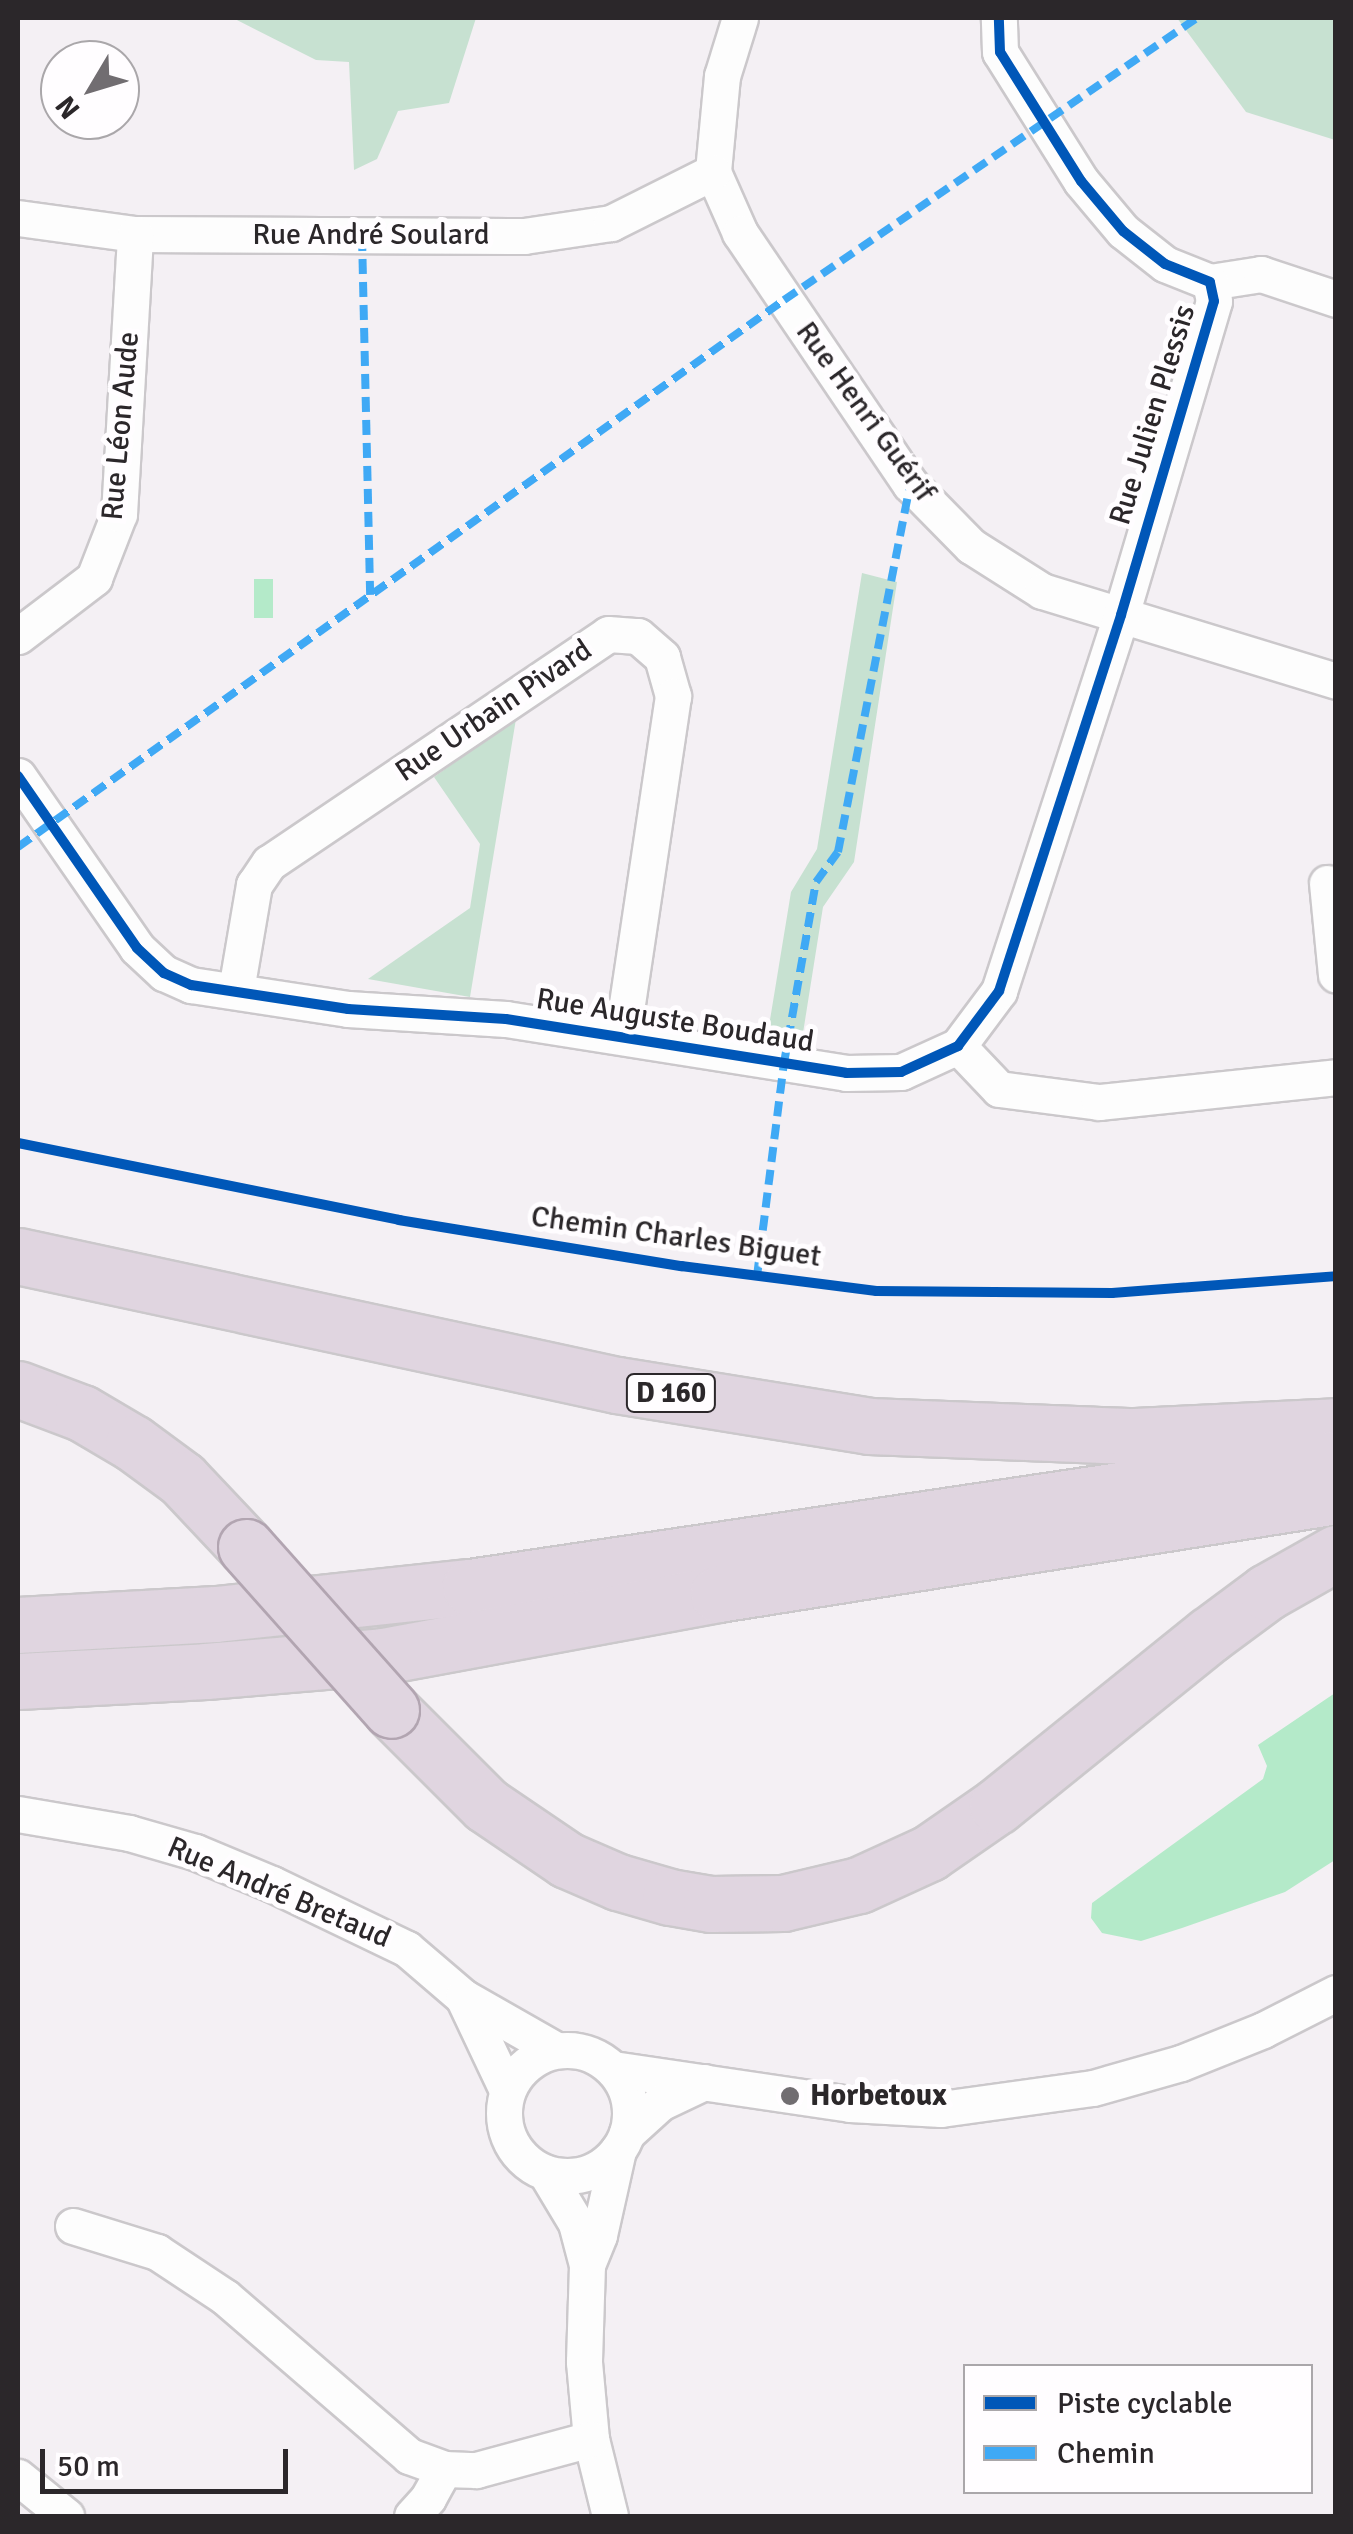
<!DOCTYPE html>
<html>
<head>
<meta charset="utf-8">
<style>
  body { margin:0 }
  #map { position:relative; width:1353px; height:2534px; overflow:hidden; background:#f4f0f4; font-family:Signika,sans-serif }
  div>[style] { position:absolute }
  .green>* { inset:0; background:#c7e1d1 }
  .water>* { inset:0; background:#b4eac9; transform-origin:0 0 }
  .roads { filter:drop-shadow(2px 0 #cbc8cb) drop-shadow(-2px 0 #cbc8cb) drop-shadow(0 2px #cbc8cb) drop-shadow(0 -2px #cbc8cb) }
  .street>* { height:35px; margin:-17.5px; padding:0 17.5px; transform-origin:17.5px; border-radius:17.5px; background:#fdfdfd }
  .street>.ring { margin:-17.5px; padding:0; box-sizing:content-box; background:none; border:35px solid #fdfdfd; border-radius:50% }
  .highway>* { height:55px; margin:-27.5px; padding:0 27.5px; transform-origin:27.5px; border-radius:27.5px; background:#e0d5e0 }
  .bridges { filter:drop-shadow(2px 0 #b2a5b1) drop-shadow(-2px 0 #b2a5b1) drop-shadow(0 2px #b2a5b1) drop-shadow(0 -2px #b2a5b1) }
  .highway-bridge>* { height:55px; margin:-27.5px; padding:0 27.5px; transform-origin:27.5px; border-radius:27.5px; background:#e0d5e0 }
  .quiet>* { height:8px; margin-top:-4px; transform-origin:0; background:repeating-linear-gradient(90deg,#3fa9f5 0 15px,transparent 0 23px) }
  .cycleway>* { height:10px; margin:-5px; padding:0 5px; transform-origin:5px; border-radius:5px; background:#0057b8 }
  .dots>* { width:28px; height:28px; translate:-50% -50%; box-sizing:border-box; border:5px solid #fffdff; border-radius:50% }
  span { translate:-50% -50%; white-space:nowrap; text-align:center; line-height:1.15; -webkit-text-stroke:10px #fffdff; paint-order:stroke }
  .shield-label span { padding:2px 8px; background:#fffdff; border:2px solid; border-radius:8px; -webkit-text-stroke-width:0 }
  .shield-label { font-size:28px; color:#2b272a; font-weight:700 }
  .street-label { font-size:30px; color:#2b272a }
  .poi-label { font-size:30px; color:#2b272a; font-weight:700 }
  .left { translate:0 -50%; text-align:left }
  .frame { position:absolute; inset:0; border:20px solid #2b272a; pointer-events:none }
  .legend { position:absolute; left:963px; top:2364px; width:350px; height:130px; box-sizing:border-box; background:#fffdff; border:2px solid #aaa7aa; margin:0; padding:12px 18px; list-style:none; font-size:30px; color:#2b272a }
  .legend li { display:flex; align-items:center; gap:20px; height:50px }
  .legend b { width:50px; border:2px solid #aaa7aa }
  .north { position:absolute; left:40px; top:40px; width:100px; height:100px; box-sizing:border-box; background:#fffdff; border:2px solid #aaa7aa; border-radius:50%; rotate:232deg; font-size:28px; font-weight:700; line-height:40px; text-align:center; color:#2b272a }
  .north::after { content:''; display:block; margin:auto; width:35px; height:45px; background:#716d71; clip-path:polygon(50% 0,100% 100%,50% 72%,0 100%) }
  .scale { position:absolute; left:40px; top:2449px; width:248px; height:45px; box-sizing:border-box; border:5px solid #2b272a; border-top:0; padding-left:12px; font-size:30px; line-height:35px; white-space:nowrap; color:#2b272a; -webkit-text-stroke:8px #fffdff; paint-order:stroke }
</style>
</head>
<body>
<div id="map">
  <div class="green">
    <i style="clip-path:polygon(233px 18px,476px 18px,449px 103px,398px 111px,377px 159px,354px 170px,349px 62px,316px 60px)"></i>
    <i style="clip-path:polygon(1177px 18px,1335px 18px,1335px 140px,1246px 112px)"></i>
    <i style="clip-path:polygon(862px 573px,897px 582px,854px 862px,823px 907px,803px 1033px,768px 1032px,791px 892px,817px 849px)"></i>
    <i style="clip-path:polygon(516px 719px,470px 997px,368px 979px,470px 908px,480px 844px,434px 777px)"></i>
  </div>
  <div class="water">
    <i style="left:254px;top:579px;width:19px;height:39px"></i>
    <i style="clip-path:polygon(1335px 1693px,1335px 1860px,1285px 1892px,1182px 1928px,1141px 1941px,1102px 1933px,1091px 1918px,1092px 1903px,1263px 1779px,1267px 1766px,1258px 1745px)"></i>
  </div>
  <div class="roads">
    <div class="street">
      <i style="left:740px;top:18px;width:61px;rotate:107.2deg"></i>
      <i style="left:722px;top:76px;width:96px;rotate:95.4deg"></i>
      <i style="left:713px;top:172px;width:67px;rotate:66.1deg"></i>
      <i style="left:740px;top:233px;width:303px;rotate:55.9deg"></i>
      <i style="left:910px;top:484px;width:87px;rotate:45.5deg"></i>
      <i style="left:971px;top:546px;width:84px;rotate:32.4deg"></i>
      <i style="left:1042px;top:591px;width:307px;rotate:17deg"></i>
      <i style="left:18px;top:218px;width:118px;rotate:7.8deg"></i>
      <i style="left:135px;top:234px;width:389px;rotate:0.3deg"></i>
      <i style="left:524px;top:236px;width:88px;rotate:-8.5deg"></i>
      <i style="left:611px;top:223px;width:114px;rotate:-26.6deg"></i>
      <i style="left:1210px;top:282px;width:52px;rotate:-8.9deg"></i>
      <i style="left:1261px;top:274px;width:79px;rotate:18.4deg"></i>
      <i style="left:18px;top:636px;width:96px;rotate:-37.3deg"></i>
      <i style="left:94px;top:578px;width:69px;rotate:-68.7deg"></i>
      <i style="left:119px;top:514px;width:280px;rotate:-86.7deg"></i>
      <i style="left:18px;top:776px;width:209px;rotate:55.3deg"></i>
      <i style="left:137px;top:948px;width:37px;rotate:43deg"></i>
      <i style="left:164px;top:973px;width:30px;rotate:24deg"></i>
      <i style="left:191px;top:985px;width:159px;rotate:8.7deg"></i>
      <i style="left:348px;top:1009px;width:158px;rotate:3.6deg"></i>
      <i style="left:506px;top:1019px;width:344px;rotate:9deg"></i>
      <i style="left:846px;top:1073px;width:55px;rotate:-1deg"></i>
      <i style="left:901px;top:1072px;width:63px;rotate:-24.5deg"></i>
      <i style="left:958px;top:1046px;width:69px;rotate:-53.3deg"></i>
      <i style="left:999px;top:991px;width:395px;rotate:-72deg"></i>
      <i style="left:1121px;top:615px;width:327px;rotate:-73.5deg"></i>
      <i style="left:1214px;top:301px;width:19px;rotate:-102deg"></i>
      <i style="left:1210px;top:282px;width:48px;rotate:-158.2deg"></i>
      <i style="left:1165px;top:264px;width:53px;rotate:-141.8deg"></i>
      <i style="left:1123px;top:231px;width:65px;rotate:-130deg"></i>
      <i style="left:1081px;top:181px;width:152px;rotate:-122.1deg"></i>
      <i style="left:1000px;top:52px;width:34px;rotate:-92deg"></i>
      <i style="left:1327px;top:883px;width:92px;rotate:84.4deg"></i>
      <i style="left:236px;top:990px;width:107px;rotate:-80.3deg"></i>
      <i style="left:254px;top:885px;width:27px;rotate:-56deg"></i>
      <i style="left:269px;top:863px;width:409px;rotate:-34deg"></i>
      <i style="left:608px;top:634px;width:30px;rotate:4deg"></i>
      <i style="left:638px;top:636px;width:32px;rotate:41deg"></i>
      <i style="left:662px;top:657px;width:41px;rotate:74.2deg"></i>
      <i style="left:673px;top:696px;width:344px;rotate:98.5deg"></i>
      <i style="left:958px;top:1046px;width:59px;rotate:46.4deg"></i>
      <i style="left:999px;top:1089px;width:101px;rotate:7.4deg"></i>
      <i style="left:1099px;top:1102px;width:238px;rotate:-6deg"></i>
      <i style="left:18px;top:1814px;width:113px;rotate:9.7deg"></i>
      <i style="left:129px;top:1833px;width:69px;rotate:16.1deg"></i>
      <i style="left:195px;top:1852px;width:83px;rotate:22.6deg"></i>
      <i style="left:272px;top:1884px;width:150px;rotate:25.7deg"></i>
      <i style="left:407px;top:1949px;width:74px;rotate:40.6deg"></i>
      <i style="left:463px;top:1997px;width:107px;rotate:29.7deg"></i>
      <i style="left:463px;top:1997px;width:103px;rotate:64.7deg"></i>
      <i class="ring" style="left:504px;top:2050px;width:91px;height:91px"></i>
      <i style="left:613px;top:2069px;width:240px;rotate:8.4deg"></i>
      <i style="left:850px;top:2104px;width:91px;rotate:3.1deg"></i>
      <i style="left:941px;top:2109px;width:153px;rotate:-7.9deg"></i>
      <i style="left:1093px;top:2088px;width:91px;rotate:-15.9deg"></i>
      <i style="left:1181px;top:2063px;width:88px;rotate:-21.9deg"></i>
      <i style="left:1263px;top:2030px;width:82px;rotate:-26.9deg"></i>
      <i style="left:627px;top:2133px;width:45px;rotate:-42.3deg"></i>
      <i style="left:660px;top:2103px;width:49px;rotate:-25.5deg"></i>
      <i style="left:546px;top:2173px;width:58px;rotate:59deg"></i>
      <i style="left:576px;top:2223px;width:43px;rotate:75.3deg"></i>
      <i style="left:587px;top:2265px;width:97px;rotate:91.8deg"></i>
      <i style="left:584px;top:2362px;width:77px;rotate:84.8deg"></i>
      <i style="left:591px;top:2439px;width:79px;rotate:76.1deg"></i>
      <i style="left:73px;top:2226px;width:88px;rotate:17.2deg"></i>
      <i style="left:157px;top:2252px;width:82px;rotate:33.5deg"></i>
      <i style="left:225px;top:2297px;width:243px;rotate:40.8deg"></i>
      <i style="left:409px;top:2456px;width:37px;rotate:20deg"></i>
      <i style="left:587px;top:2265px;width:32px;rotate:-68deg"></i>
      <i style="left:599px;top:2235px;width:87px;rotate:-77.4deg"></i>
      <i style="left:18px;top:2477px;width:62px;rotate:39.1deg"></i>
      <i style="left:412px;top:2516px;width:24px;rotate:-48deg"></i>
      <i style="left:428px;top:2498px;width:33px;rotate:-61deg"></i>
      <i style="left:444px;top:2469px;width:32px;rotate:2deg"></i>
      <i style="left:476px;top:2470px;width:119px;rotate:-15.1deg"></i>
    </div>
    <div class="highway">
      <i style="left:18px;top:1256px;width:613px;rotate:12.15deg"></i>
      <i style="left:617px;top:1385px;width:255px;rotate:9.2deg"></i>
      <i style="left:869px;top:1426px;width:266px;rotate:2.2deg"></i>
      <i style="left:1135px;top:1436px;width:201px;rotate:-2.8deg"></i>
      <i style="left:18px;top:1389px;width:68px;rotate:20.6deg"></i>
      <i style="left:82px;top:1413px;width:59px;rotate:30.5deg"></i>
      <i style="left:133px;top:1443px;width:61px;rotate:36.3deg"></i>
      <i style="left:182px;top:1479px;width:93px;rotate:46.7deg"></i>
      <i style="left:18px;top:1625px;width:198px;rotate:-3.2deg"></i>
      <i style="left:216px;top:1614px;width:255px;rotate:-6.1deg"></i>
      <i style="left:470px;top:1587px;width:867px;rotate:-8.49deg"></i>
      <i style="left:18px;top:1681px;width:188px;rotate:-3deg"></i>
      <i style="left:206px;top:1671px;width:178px;rotate:-4.8deg"></i>
      <i style="left:383px;top:1656px;width:341px;rotate:-10.5deg"></i>
      <i style="left:718px;top:1594px;width:626px;rotate:-9.01deg"></i>
      <i style="left:391px;top:1710px;width:134px;rotate:45deg"></i>
      <i style="left:486px;top:1805px;width:98px;rotate:34.2deg"></i>
      <i style="left:567px;top:1860px;width:56px;rotate:23.3deg"></i>
      <i style="left:618px;top:1882px;width:54px;rotate:16.1deg"></i>
      <i style="left:670px;top:1897px;width:42px;rotate:9.7deg"></i>
      <i style="left:711px;top:1904px;width:72px;rotate:-0.8deg"></i>
      <i style="left:783px;top:1903px;width:78px;rotate:-13.3deg"></i>
      <i style="left:859px;top:1885px;width:77px;rotate:-24.6deg"></i>
      <i style="left:929px;top:1853px;width:83px;rotate:-34.7deg"></i>
      <i style="left:997px;top:1806px;width:272px;rotate:-38.9deg"></i>
      <i style="left:1209px;top:1635px;width:72px;rotate:-36.6deg"></i>
      <i style="left:1267px;top:1592px;width:79px;rotate:-29.5deg"></i>
    </div>
  </div>
  <div class="bridges">
    <div class="highway-bridge">
      <i style="left:246px;top:1547px;width:218px;rotate:48.3deg"></i>
    </div>
  </div>
  <div class="quiet">
    <i style="left:362px;top:236px;width:359px;rotate:88.7deg"></i>
    <i style="left:18px;top:847px;width:941px;rotate:-35.53deg"></i>
    <i style="left:784px;top:300px;width:500px;rotate:-34.33deg"></i>
    <i style="left:757px;top:1276px;width:215px;rotate:-82.8deg"></i>
    <i style="left:784px;top:1063px;width:184px;rotate:-80deg"></i>
    <i style="left:816px;top:882px;width:37px;rotate:-54deg"></i>
    <i style="left:838px;top:852px;width:375px;rotate:-78.9deg"></i>
  </div>
  <div class="cycleway">
    <i style="left:18px;top:776px;width:209px;rotate:55.3deg"></i>
    <i style="left:137px;top:948px;width:37px;rotate:43deg"></i>
    <i style="left:164px;top:973px;width:30px;rotate:24deg"></i>
    <i style="left:191px;top:985px;width:159px;rotate:8.7deg"></i>
    <i style="left:348px;top:1009px;width:158px;rotate:3.6deg"></i>
    <i style="left:506px;top:1019px;width:344px;rotate:9deg"></i>
    <i style="left:846px;top:1073px;width:55px;rotate:-1deg"></i>
    <i style="left:901px;top:1072px;width:63px;rotate:-24.5deg"></i>
    <i style="left:958px;top:1046px;width:69px;rotate:-53.3deg"></i>
    <i style="left:999px;top:991px;width:395px;rotate:-72deg"></i>
    <i style="left:1121px;top:615px;width:327px;rotate:-73.5deg"></i>
    <i style="left:1214px;top:301px;width:19px;rotate:-102deg"></i>
    <i style="left:1210px;top:282px;width:48px;rotate:-158.2deg"></i>
    <i style="left:1165px;top:264px;width:53px;rotate:-141.8deg"></i>
    <i style="left:1123px;top:231px;width:65px;rotate:-130deg"></i>
    <i style="left:1081px;top:181px;width:152px;rotate:-122.1deg"></i>
    <i style="left:1000px;top:52px;width:34px;rotate:-92deg"></i>
    <i style="left:18px;top:1143px;width:389px;rotate:11.4deg"></i>
    <i style="left:399px;top:1220px;width:286px;rotate:9.3deg"></i>
    <i style="left:681px;top:1266px;width:197px;rotate:7.3deg"></i>
    <i style="left:876px;top:1291px;width:236px;rotate:0.5deg"></i>
    <i style="left:1112px;top:1293px;width:225px;rotate:-4.3deg"></i>
  </div>
  <div class="dots">
    <i style="left:790px;top:2096px;background:#716d71"></i>
  </div>
  <div class="shield-label">
    <span style="left:671px;top:1393px">D 160</span>
  </div>
  <div class="street-label">
    <span style="left:371px;top:235px">Rue André Soulard</span>
    <span style="left:865px;top:412px;rotate:54deg">Rue Henri Guérif</span>
    <span style="left:1153px;top:415px;rotate:-73deg">Rue Julien Plessis</span>
    <span style="left:121px;top:426px;rotate:-85deg">Rue Léon Aude</span>
    <span style="left:494px;top:711px;rotate:-34deg">Rue Urbain Pivard</span>
    <span style="left:675px;top:1021px;rotate:9deg">Rue Auguste Boudaud</span>
    <span style="left:676px;top:1237px;rotate:8deg">Chemin Charles Biguet</span>
    <span style="left:279px;top:1893px;rotate:23deg">Rue André Bretaud</span>
  </div>
  <div class="poi-label">
    <span class="left" style="left:810px;top:2096px">Horbetoux</span>
  </div>
  <div class="frame"></div>
  <ul class="legend">
  <li><b style="height:12px;background:#0057b8"></b>Piste cyclable</li>
  <li><b style="height:12px;background:#3fa9f5"></b>Chemin</li>
  </ul>
  <div class="north">N</div>
  <div class="scale">50 m</div>
</div>
</body>
</html>
